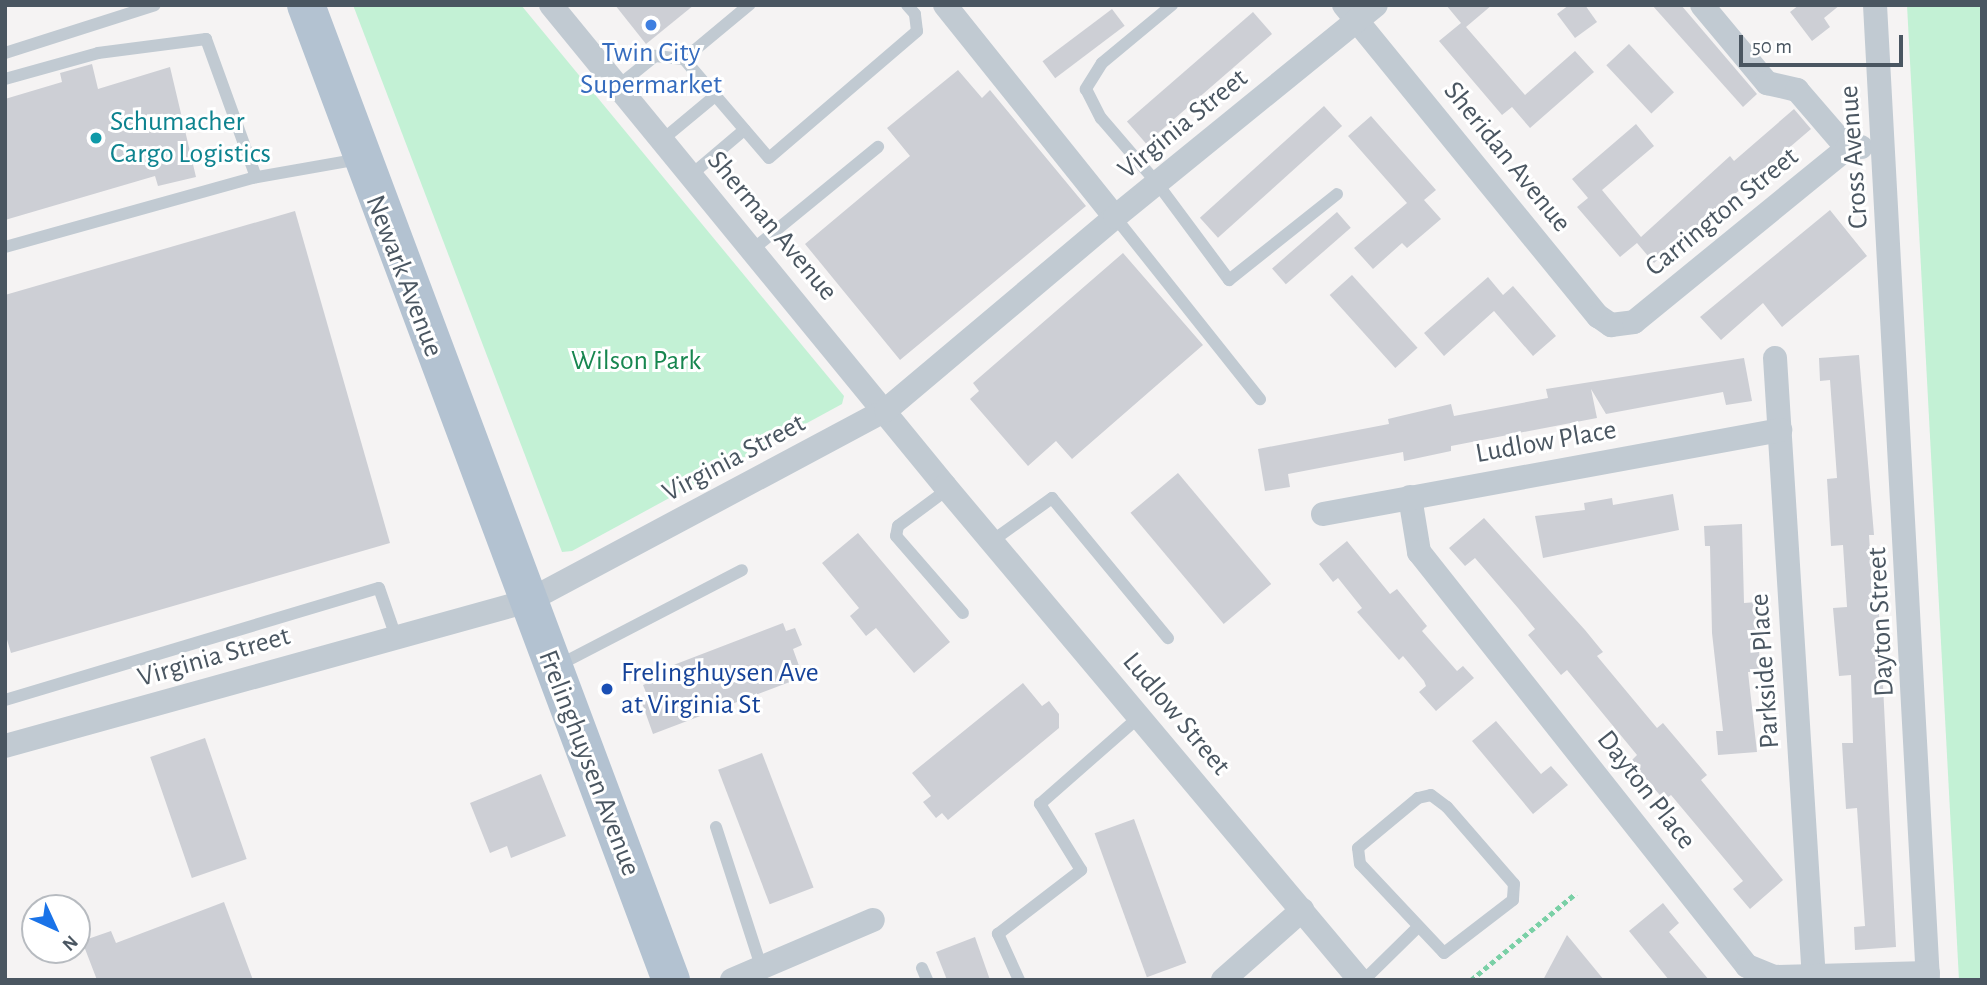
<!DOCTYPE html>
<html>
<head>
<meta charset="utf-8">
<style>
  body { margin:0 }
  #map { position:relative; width:1987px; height:985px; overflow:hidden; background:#f5f3f3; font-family:"Alegreya Sans",sans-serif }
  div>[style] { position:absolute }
  .green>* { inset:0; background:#c3f1d5 }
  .building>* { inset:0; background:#cdcfd5; transform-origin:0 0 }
  .path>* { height:4.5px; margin-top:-2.25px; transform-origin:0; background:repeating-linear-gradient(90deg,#7ad0a6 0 5px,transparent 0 8.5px) }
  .service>* { height:12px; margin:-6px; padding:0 6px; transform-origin:6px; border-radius:6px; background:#c1cad2 }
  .minor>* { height:24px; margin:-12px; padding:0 12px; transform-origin:12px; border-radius:12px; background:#c1cad2 }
  .primary>* { height:38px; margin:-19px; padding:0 19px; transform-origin:19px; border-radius:19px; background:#b3c2d1 }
  .dots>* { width:19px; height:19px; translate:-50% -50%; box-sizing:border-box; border:4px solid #fff; border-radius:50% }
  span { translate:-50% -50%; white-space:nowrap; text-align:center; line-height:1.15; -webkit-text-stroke:6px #fff; paint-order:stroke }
  .shop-label { font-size:28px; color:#366cbe }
  .culture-label { font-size:28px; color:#0d838f }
  .left { translate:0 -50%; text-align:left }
  .street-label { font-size:28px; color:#4a5661 }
  .park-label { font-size:28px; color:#17864f }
  .transit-label { font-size:28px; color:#164399 }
  .frame { position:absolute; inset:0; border:7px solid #4a5661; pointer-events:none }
  .north { position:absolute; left:21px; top:894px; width:70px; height:70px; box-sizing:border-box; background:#fff; border:2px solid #b7bbc0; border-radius:50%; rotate:135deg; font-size:19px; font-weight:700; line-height:28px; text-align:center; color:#4a5661 }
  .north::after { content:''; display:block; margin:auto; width:24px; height:32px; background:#1a73e8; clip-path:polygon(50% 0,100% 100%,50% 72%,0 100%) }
  .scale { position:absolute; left:1739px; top:35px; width:164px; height:32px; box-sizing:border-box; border:4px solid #4a5661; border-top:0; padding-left:9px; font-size:21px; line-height:24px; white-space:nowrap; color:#4a5661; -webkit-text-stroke:5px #fff; paint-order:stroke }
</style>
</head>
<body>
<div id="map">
  <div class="green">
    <i style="clip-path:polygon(353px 5px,521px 5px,844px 396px,842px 404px,572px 551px,562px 552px)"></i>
    <i style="clip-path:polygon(1907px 5px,1982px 5px,1982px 980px,1959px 980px)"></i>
  </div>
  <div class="building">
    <i style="clip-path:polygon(615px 5px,694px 5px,646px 44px)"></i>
    <i style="clip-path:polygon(1446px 5px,1492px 5px,1466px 27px,1525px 95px,1575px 51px,1594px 72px,1530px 128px,1512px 107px,1502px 115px,1439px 41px,1461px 23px)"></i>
    <i style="clip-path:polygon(1569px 5px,1585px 5px,1597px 22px,1575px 38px,1557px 14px)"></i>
    <i style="clip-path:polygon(1652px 5px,1681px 5px,1757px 94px,1743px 107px)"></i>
    <i style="clip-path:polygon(1799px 5px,1840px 5px,1824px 18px,1830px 27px,1812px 41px,1790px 12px)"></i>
    <i style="left:1112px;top:9px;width:21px;height:87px;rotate:53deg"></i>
    <i style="left:1253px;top:12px;width:29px;height:167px;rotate:49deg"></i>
    <i style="left:1629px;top:44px;width:66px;height:31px;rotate:47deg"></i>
    <i style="clip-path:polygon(92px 64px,98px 89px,170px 67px,196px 177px,158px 186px,155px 176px,5px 220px,5px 99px,62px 82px,60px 73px)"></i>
    <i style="clip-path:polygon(958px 70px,982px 98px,990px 90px,1086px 206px,900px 360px,805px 244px,910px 156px,887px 128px)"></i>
    <i style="left:1324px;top:106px;width:27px;height:167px;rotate:48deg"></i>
    <i style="clip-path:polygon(1794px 109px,1811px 129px,1654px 263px,1637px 243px,1620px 257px,1577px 207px,1588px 198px,1572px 179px,1636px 124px,1654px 146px,1602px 190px,1641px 237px,1730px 156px,1734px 161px)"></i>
    <i style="clip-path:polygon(1371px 116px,1436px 190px,1424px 200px,1441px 219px,1407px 248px,1402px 243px,1373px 269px,1354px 248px,1407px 203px,1348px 136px)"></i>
    <i style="clip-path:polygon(1830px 210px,1867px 256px,1782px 327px,1763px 303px,1721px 340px,1700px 317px)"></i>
    <i style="clip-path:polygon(295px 211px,390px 543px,11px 653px,5px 633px,5px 295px)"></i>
    <i style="left:1337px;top:212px;width:21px;height:86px;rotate:49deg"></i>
    <i style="clip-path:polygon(1123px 253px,1203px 345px,1072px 459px,1056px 441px,1028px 466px,970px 399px,979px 391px,973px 383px)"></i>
    <i style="left:1352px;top:275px;width:98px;height:30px;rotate:48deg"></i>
    <i style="clip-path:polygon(1488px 277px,1503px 295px,1513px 286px,1556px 336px,1533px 356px,1494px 311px,1444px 356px,1424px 333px)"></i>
    <i style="clip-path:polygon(1859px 355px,1874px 535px,1869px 535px,1874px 614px,1879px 614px,1881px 645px,1896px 947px,1855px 950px,1854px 927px,1865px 926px,1857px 808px,1846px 809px,1842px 743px,1853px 743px,1851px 675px,1839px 676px,1833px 608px,1847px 607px,1843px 545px,1831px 546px,1827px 479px,1837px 478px,1830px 380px,1820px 381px,1819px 358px)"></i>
    <i style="clip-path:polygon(1744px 358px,1752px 401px,1726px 405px,1723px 392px,1606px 414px,1591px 389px,1597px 418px,1451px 446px,1451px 451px,1404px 461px,1403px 452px,1288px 474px,1290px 487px,1265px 491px,1258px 449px,1389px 424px,1388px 419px,1451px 404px,1454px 416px,1548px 398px,1546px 389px)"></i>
    <i style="left:1178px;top:473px;width:145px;height:62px;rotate:50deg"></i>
    <i style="clip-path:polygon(1673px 494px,1679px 530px,1543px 558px,1535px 516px,1585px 510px,1584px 503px,1612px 498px,1613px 505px)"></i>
    <i style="clip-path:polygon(1484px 518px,1585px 630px,1603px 652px,1597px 656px,1657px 728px,1663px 723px,1707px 775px,1701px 780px,1783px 880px,1750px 909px,1733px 889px,1743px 881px,1671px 795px,1664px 800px,1631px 761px,1637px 755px,1567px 670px,1561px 675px,1528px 635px,1535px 629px,1518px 608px,1475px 558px,1465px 566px,1449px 548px)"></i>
    <i style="clip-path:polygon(1742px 524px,1744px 603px,1757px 602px,1760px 672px,1748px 672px,1757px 752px,1718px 755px,1716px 731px,1723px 731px,1712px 633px,1710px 546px,1705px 546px,1704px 526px)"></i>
    <i style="clip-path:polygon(858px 533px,950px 642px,914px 673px,876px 628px,866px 636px,850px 616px,859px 608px,822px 563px)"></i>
    <i style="clip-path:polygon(1347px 541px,1390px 594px,1397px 589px,1427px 626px,1422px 631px,1457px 671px,1463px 666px,1474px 678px,1436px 711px,1419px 692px,1426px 686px,1424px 681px,1403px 656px,1399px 660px,1357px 612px,1362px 608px,1338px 578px,1333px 582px,1319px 564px)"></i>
    <i style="clip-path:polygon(783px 623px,786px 631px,795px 628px,802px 645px,793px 649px,803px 677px,653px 734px,642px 703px,649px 700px,643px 685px,652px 681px,650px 674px)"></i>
    <i style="clip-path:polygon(1023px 683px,1042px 706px,1049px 701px,1059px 714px,1059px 728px,948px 820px,942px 813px,936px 818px,923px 802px,931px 796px,912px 773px)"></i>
    <i style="clip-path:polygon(1496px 721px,1541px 774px,1551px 766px,1568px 785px,1533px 814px,1472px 741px)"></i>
    <i style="left:205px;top:738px;width:128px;height:58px;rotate:71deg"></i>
    <i style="left:762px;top:753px;width:144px;height:47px;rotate:69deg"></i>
    <i style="clip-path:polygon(541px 774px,566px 836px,511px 858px,507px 846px,490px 853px,470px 803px)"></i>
    <i style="left:1134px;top:819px;width:153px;height:42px;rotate:70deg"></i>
    <i style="clip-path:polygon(224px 902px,253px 980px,97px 980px,82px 941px,111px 931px,116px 943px)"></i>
    <i style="clip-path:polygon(1663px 903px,1679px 923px,1669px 932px,1709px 980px,1669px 980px,1629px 931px)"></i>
    <i style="clip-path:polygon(1567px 935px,1604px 980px,1543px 980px)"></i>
    <i style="clip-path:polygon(975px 937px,990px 980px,947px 980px,936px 952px)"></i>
  </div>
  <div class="path">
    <i style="left:1471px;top:980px;width:136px;rotate:-39.6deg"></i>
  </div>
  <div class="service">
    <i style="left:1172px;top:5px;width:91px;rotate:140.4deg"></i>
    <i style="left:1102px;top:63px;width:31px;rotate:122deg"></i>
    <i style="left:1086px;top:89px;width:33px;rotate:63deg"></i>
    <i style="left:1101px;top:118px;width:86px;rotate:49.3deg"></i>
    <i style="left:1157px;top:183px;width:121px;rotate:53.4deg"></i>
    <i style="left:1229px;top:280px;width:138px;rotate:-38.5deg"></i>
    <i style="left:5px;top:53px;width:157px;rotate:-17.7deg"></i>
    <i style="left:684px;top:59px;width:130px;rotate:49.4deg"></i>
    <i style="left:769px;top:158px;width:195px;rotate:-40.6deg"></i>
    <i style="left:917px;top:31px;width:17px;rotate:-97deg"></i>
    <i style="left:915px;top:14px;width:12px;rotate:-132deg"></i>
    <i style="left:5px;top:79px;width:97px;rotate:-15.6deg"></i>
    <i style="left:98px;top:53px;width:109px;rotate:-7.4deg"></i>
    <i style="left:206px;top:39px;width:147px;rotate:70.1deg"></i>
    <i style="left:618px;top:86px;width:48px;rotate:-39deg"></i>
    <i style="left:655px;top:56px;width:29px;rotate:6deg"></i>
    <i style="left:684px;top:59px;width:85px;rotate:-39.7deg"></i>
    <i style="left:662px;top:140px;width:69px;rotate:-39.7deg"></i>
    <i style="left:691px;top:175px;width:70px;rotate:-40.3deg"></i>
    <i style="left:1115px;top:217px;width:233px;rotate:51.5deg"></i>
    <i style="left:5px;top:247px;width:256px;rotate:-15.6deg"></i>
    <i style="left:252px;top:178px;width:110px;rotate:-10deg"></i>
    <i style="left:752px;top:250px;width:163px;rotate:-39.3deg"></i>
    <i style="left:948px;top:489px;width:62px;rotate:143.5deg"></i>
    <i style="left:898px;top:526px;width:10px;rotate:101deg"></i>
    <i style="left:896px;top:536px;width:102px;rotate:49deg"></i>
    <i style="left:992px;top:541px;width:74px;rotate:-35.6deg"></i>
    <i style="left:1052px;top:498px;width:182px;rotate:50.4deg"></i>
    <i style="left:559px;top:665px;width:206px;rotate:-27.4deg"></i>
    <i style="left:5px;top:700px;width:390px;rotate:-16.7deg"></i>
    <i style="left:379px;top:588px;width:52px;rotate:70.9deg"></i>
    <i style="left:1431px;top:795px;width:20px;rotate:37deg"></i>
    <i style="left:1447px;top:807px;width:102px;rotate:49deg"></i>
    <i style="left:1514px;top:884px;width:16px;rotate:94deg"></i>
    <i style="left:1513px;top:900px;width:87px;rotate:142.5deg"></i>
    <i style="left:1444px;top:953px;width:122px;rotate:-133.3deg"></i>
    <i style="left:1360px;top:864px;width:16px;rotate:-97deg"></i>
    <i style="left:1358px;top:848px;width:78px;rotate:-39.8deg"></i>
    <i style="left:1418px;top:798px;width:13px;rotate:-13deg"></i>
    <i style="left:716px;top:827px;width:146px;rotate:72.1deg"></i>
    <i style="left:922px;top:968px;width:13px;rotate:67deg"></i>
    <i style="left:1019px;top:980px;width:51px;rotate:-114.5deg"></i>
    <i style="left:998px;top:934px;width:105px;rotate:-37.6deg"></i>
    <i style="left:1081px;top:870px;width:78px;rotate:-121.8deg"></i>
    <i style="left:1040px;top:804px;width:132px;rotate:-41.3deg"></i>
    <i style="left:1364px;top:980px;width:76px;rotate:-44.5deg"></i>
  </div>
  <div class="minor">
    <i style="left:551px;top:5px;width:622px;rotate:50.68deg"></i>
    <i style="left:945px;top:486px;width:645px;rotate:49.97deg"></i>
    <i style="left:945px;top:5px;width:272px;rotate:51.3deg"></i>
    <i style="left:1344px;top:5px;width:402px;rotate:50.8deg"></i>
    <i style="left:1598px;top:316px;width:16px;rotate:35deg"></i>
    <i style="left:1611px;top:325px;width:23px;rotate:-7deg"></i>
    <i style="left:1634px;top:322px;width:275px;rotate:-39.2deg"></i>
    <i style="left:1702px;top:5px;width:102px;rotate:50.2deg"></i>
    <i style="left:1767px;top:83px;width:31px;rotate:13deg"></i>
    <i style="left:1797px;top:90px;width:77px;rotate:49.2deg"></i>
    <i style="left:1847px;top:148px;width:14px;rotate:-4deg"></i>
    <i style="left:1875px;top:5px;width:976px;rotate:86.89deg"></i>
    <i style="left:1775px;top:358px;width:623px;rotate:86.41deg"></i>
    <i style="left:1410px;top:497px;width:56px;rotate:80.7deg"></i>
    <i style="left:1419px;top:552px;width:528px;rotate:51.61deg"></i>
    <i style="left:1747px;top:966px;width:29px;rotate:22deg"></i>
    <i style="left:1774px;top:977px;width:154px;rotate:-1.5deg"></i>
    <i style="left:1323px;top:514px;width:465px;rotate:-10.4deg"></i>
    <i style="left:5px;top:746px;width:543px;rotate:-15.5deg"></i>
    <i style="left:528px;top:601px;width:406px;rotate:-28.1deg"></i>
    <i style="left:886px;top:410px;width:299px;rotate:-40.1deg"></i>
    <i style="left:1115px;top:217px;width:336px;rotate:-39.1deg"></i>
    <i style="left:732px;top:980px;width:153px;rotate:-23.1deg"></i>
    <i style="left:1223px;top:980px;width:106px;rotate:-41.5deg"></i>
  </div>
  <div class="primary">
    <i style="left:306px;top:5px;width:1041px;rotate:69.48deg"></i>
  </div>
  <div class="dots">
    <i style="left:651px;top:25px;background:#3f7fe0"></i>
    <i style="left:96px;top:138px;background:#0f9aa8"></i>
    <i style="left:607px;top:689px;background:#1a4fb4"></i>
  </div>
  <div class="shop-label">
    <span style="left:651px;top:69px">Twin City<br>Supermarket</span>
  </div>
  <div class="culture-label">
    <span class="left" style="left:110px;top:138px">Schumacher<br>Cargo Logistics</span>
  </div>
  <div class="street-label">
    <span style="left:1183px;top:124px;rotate:-39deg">Virginia Street</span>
    <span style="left:1507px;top:157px;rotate:51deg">Sheridan Avenue</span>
    <span style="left:1854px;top:157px;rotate:-94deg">Cross Avenue</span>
    <span style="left:1722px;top:212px;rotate:-39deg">Carrington Street</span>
    <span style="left:772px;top:226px;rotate:50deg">Sherman Avenue</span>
    <span style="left:404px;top:276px;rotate:69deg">Newark Avenue</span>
    <span style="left:1546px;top:442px;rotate:-10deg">Ludlow Place</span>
    <span style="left:734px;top:458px;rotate:-28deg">Virginia Street</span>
    <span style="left:1881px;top:622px;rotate:-93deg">Dayton Street</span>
    <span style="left:214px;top:657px;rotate:-16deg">Virginia Street</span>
    <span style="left:1765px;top:671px;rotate:-94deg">Parkside Place</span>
    <span style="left:1176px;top:714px;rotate:50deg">Ludlow Street</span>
    <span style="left:589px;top:763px;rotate:69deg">Frelinghuysen Avenue</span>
    <span style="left:1646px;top:790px;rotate:52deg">Dayton Place</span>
  </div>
  <div class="park-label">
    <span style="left:636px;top:361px">Wilson Park</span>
  </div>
  <div class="transit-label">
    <span class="left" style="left:621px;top:689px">Frelinghuysen Ave<br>at Virginia St</span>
  </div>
  <div class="frame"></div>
  <div class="north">N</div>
  <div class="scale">50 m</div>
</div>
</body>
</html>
